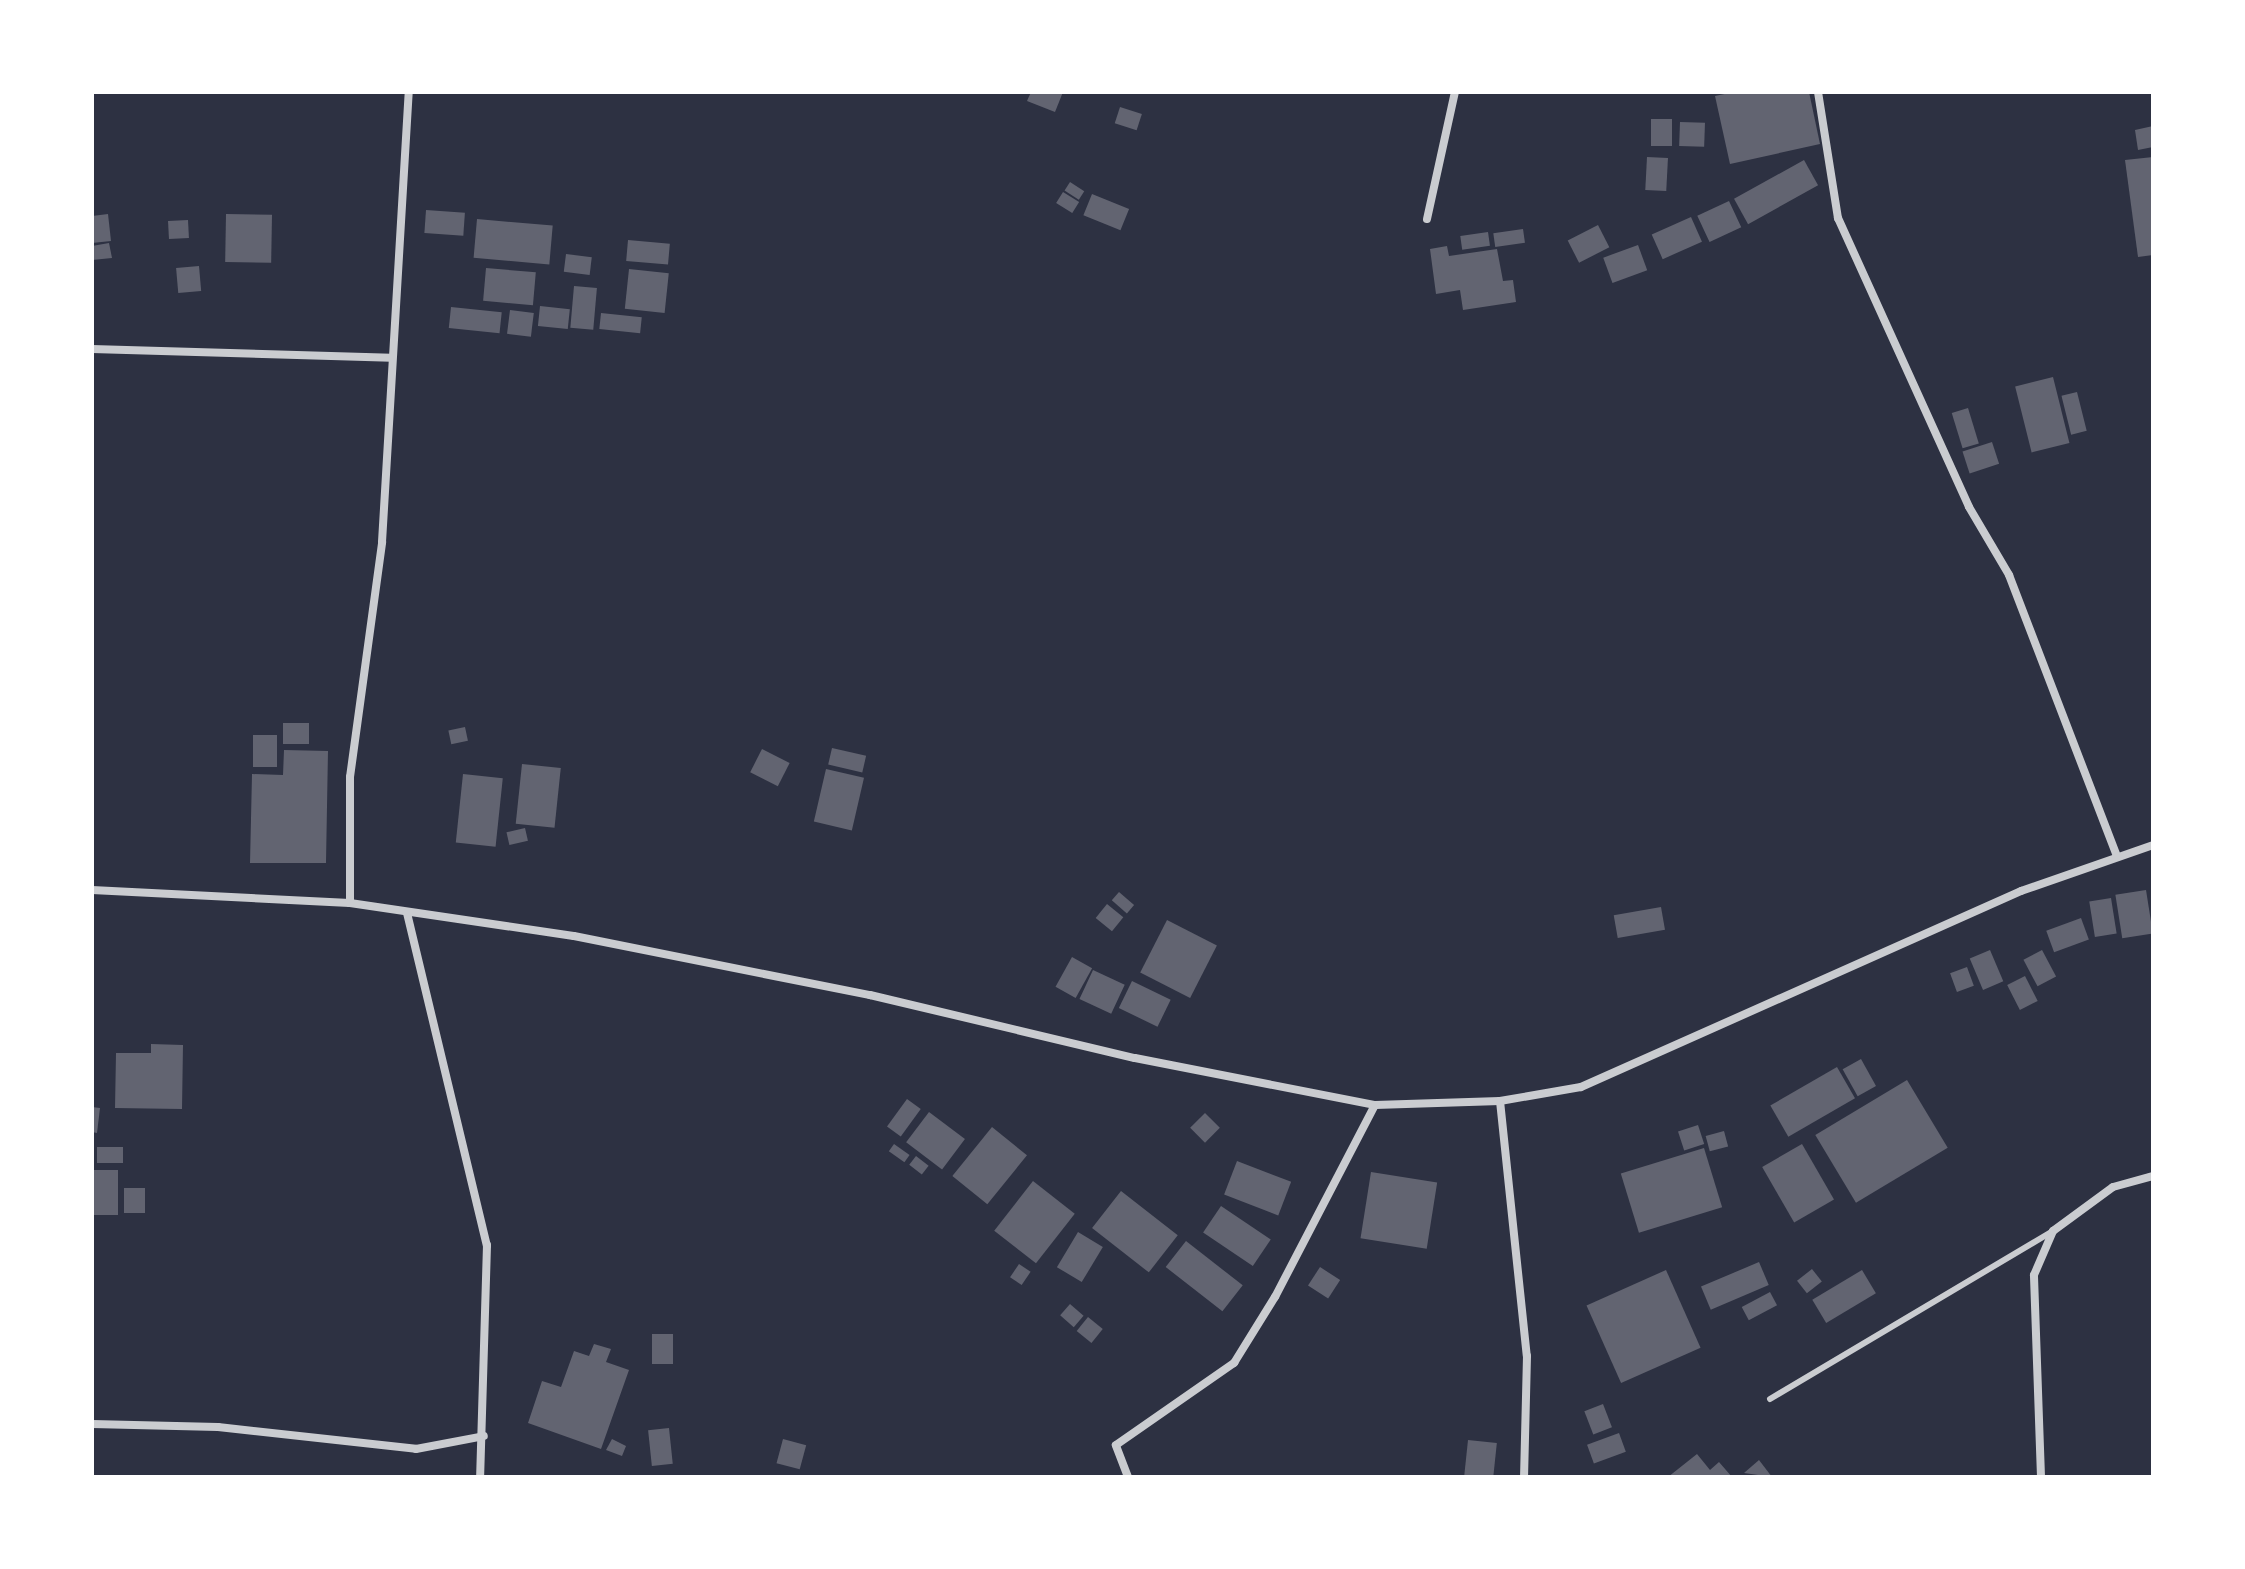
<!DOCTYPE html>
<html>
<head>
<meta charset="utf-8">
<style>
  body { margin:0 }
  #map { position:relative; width:2245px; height:1569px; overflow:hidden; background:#2d3142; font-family:Helvetica,sans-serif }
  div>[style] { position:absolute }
  .building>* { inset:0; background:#626471; transform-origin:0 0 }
  .service>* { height:6px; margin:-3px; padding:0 3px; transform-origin:3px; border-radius:3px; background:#caccd0 }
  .minor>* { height:8px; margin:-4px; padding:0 4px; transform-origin:4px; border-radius:4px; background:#caccd0 }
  span { translate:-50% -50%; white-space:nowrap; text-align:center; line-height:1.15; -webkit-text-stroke:7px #fff; paint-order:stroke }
  .frame { position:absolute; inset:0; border:94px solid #fff; pointer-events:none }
</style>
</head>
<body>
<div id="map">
  <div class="building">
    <i style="clip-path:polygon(1031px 92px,1063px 92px,1055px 112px,1027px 101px)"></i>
    <i style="clip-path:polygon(1734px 92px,1809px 92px,1820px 144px,1730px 164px,1715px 96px)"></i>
    <i style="left:1120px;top:107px;width:23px;height:17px;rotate:18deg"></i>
    <i style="left:1651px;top:119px;width:21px;height:27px"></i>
    <i style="left:1680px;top:122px;width:25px;height:24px;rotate:2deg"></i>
    <i style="clip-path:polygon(2153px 126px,2153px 147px,2138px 150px,2135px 130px)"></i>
    <i style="left:1647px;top:157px;width:21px;height:33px;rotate:3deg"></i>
    <i style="clip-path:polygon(2153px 157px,2153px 255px,2138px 257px,2125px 160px)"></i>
    <i style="left:1804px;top:160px;width:29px;height:80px;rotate:61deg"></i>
    <i style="left:1070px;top:182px;width:17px;height:10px;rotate:33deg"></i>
    <i style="left:1063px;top:192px;width:19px;height:13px;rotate:32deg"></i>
    <i style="left:1092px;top:194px;width:40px;height:23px;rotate:22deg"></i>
    <i style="left:1729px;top:201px;width:29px;height:35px;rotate:65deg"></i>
    <i style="left:426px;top:210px;width:39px;height:23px;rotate:4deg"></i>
    <i style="clip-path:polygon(108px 214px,111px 241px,92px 243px,92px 216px)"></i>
    <i style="left:226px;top:214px;width:46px;height:48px;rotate:1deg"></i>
    <i style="left:1691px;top:217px;width:27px;height:43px;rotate:66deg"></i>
    <i style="left:477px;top:219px;width:76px;height:39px;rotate:5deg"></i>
    <i style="left:188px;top:220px;width:18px;height:20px;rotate:87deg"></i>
    <i style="left:1598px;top:225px;width:25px;height:34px;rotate:63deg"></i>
    <i style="left:1523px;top:229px;width:14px;height:30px;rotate:82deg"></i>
    <i style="left:1488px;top:232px;width:14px;height:28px;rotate:82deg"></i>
    <i style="left:628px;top:240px;width:42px;height:21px;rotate:5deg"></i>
    <i style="clip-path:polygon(109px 243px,112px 258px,92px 260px,92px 246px)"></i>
    <i style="left:1638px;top:245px;width:27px;height:37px;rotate:70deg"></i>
    <i style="clip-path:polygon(1447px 246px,1449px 256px,1497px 249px,1503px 281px,1513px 280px,1516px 302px,1463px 310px,1460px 290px,1436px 294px,1430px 249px)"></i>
    <i style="left:566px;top:254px;width:26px;height:18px;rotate:7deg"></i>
    <i style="left:199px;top:266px;width:25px;height:23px;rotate:85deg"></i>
    <i style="left:486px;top:268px;width:50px;height:33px;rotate:5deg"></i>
    <i style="left:629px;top:269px;width:40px;height:40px;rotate:6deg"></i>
    <i style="left:574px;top:286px;width:23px;height:42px;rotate:5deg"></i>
    <i style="left:540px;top:306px;width:30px;height:20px;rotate:6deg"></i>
    <i style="left:451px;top:307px;width:51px;height:21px;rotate:6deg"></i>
    <i style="left:510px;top:310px;width:24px;height:24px;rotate:7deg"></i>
    <i style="left:601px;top:313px;width:41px;height:16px;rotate:6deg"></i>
    <i style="left:2053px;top:377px;width:68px;height:39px;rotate:76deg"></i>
    <i style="left:2077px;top:392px;width:40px;height:16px;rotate:76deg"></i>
    <i style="left:1968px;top:408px;width:37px;height:17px;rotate:73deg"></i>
    <i style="left:1992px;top:442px;width:23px;height:31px;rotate:72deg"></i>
    <i style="left:283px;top:723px;width:26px;height:21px"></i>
    <i style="left:465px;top:727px;width:14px;height:17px;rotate:78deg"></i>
    <i style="left:253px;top:735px;width:24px;height:32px"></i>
    <i style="left:832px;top:748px;width:35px;height:17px;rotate:13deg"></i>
    <i style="left:762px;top:749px;width:31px;height:26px;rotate:27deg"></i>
    <i style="clip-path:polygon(284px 750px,328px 751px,326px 863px,250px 863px,252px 774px,283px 775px)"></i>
    <i style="left:522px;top:764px;width:39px;height:60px;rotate:6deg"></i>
    <i style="left:826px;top:769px;width:39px;height:54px;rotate:13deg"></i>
    <i style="left:463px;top:774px;width:40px;height:69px;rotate:6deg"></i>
    <i style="left:525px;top:828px;width:13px;height:19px;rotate:77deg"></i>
    <i style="left:2146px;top:890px;width:44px;height:31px;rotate:81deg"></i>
    <i style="left:1119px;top:892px;width:20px;height:11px;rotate:41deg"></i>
    <i style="left:2111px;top:898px;width:36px;height:22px;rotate:81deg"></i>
    <i style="left:1107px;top:904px;width:21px;height:18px;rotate:39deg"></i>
    <i style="left:1661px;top:907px;width:23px;height:48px;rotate:80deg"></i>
    <i style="left:2081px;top:918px;width:23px;height:37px;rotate:70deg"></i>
    <i style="left:1167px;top:920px;width:56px;height:59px;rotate:27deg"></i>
    <i style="left:1990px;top:950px;width:34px;height:22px;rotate:67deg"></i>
    <i style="left:2042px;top:950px;width:30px;height:21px;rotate:62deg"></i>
    <i style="left:1072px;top:957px;width:23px;height:34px;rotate:29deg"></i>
    <i style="left:1967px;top:967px;width:20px;height:18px;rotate:70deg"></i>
    <i style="left:1093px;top:970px;width:35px;height:32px;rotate:25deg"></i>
    <i style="left:2025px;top:976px;width:28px;height:20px;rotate:63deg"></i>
    <i style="left:1132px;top:981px;width:43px;height:30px;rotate:26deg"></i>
    <i style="clip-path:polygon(151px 1044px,183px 1045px,182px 1109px,115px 1108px,116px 1053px,151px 1053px)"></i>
    <i style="left:1861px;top:1059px;width:31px;height:21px;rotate:61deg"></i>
    <i style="left:1837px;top:1067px;width:36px;height:77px;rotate:60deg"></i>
    <i style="left:1907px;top:1080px;width:79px;height:107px;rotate:59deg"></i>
    <i style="left:907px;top:1099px;width:17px;height:34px;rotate:36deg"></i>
    <i style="clip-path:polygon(92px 1107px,100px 1108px,97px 1133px,92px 1132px)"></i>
    <i style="left:929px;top:1112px;width:45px;height:38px;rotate:37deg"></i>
    <i style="left:1205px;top:1113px;width:21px;height:21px;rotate:45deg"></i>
    <i style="left:1698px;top:1125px;width:20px;height:21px;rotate:72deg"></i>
    <i style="left:992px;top:1127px;width:45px;height:63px;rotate:39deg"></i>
    <i style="left:1724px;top:1131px;width:16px;height:19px;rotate:75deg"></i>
    <i style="left:894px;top:1144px;width:19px;height:9px;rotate:35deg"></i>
    <i style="left:1802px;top:1144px;width:64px;height:46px;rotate:60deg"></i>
    <i style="left:97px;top:1147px;width:26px;height:16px"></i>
    <i style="left:1704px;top:1148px;width:62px;height:87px;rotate:73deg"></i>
    <i style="left:916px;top:1156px;width:16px;height:11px;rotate:38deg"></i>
    <i style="left:1237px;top:1161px;width:58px;height:36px;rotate:21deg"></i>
    <i style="left:92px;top:1170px;width:26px;height:45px"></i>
    <i style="left:1371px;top:1172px;width:67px;height:67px;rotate:9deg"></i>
    <i style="left:1033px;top:1181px;width:53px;height:63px;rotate:38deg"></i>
    <i style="left:124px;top:1188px;width:21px;height:25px"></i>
    <i style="left:1121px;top:1191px;width:72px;height:47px;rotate:38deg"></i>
    <i style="left:1221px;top:1206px;width:60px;height:32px;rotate:34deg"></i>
    <i style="left:1078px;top:1232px;width:29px;height:41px;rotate:31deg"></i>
    <i style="left:1186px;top:1241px;width:72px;height:33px;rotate:38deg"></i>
    <i style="left:1759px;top:1262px;width:25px;height:63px;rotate:67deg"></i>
    <i style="left:1019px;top:1264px;width:14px;height:16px;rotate:34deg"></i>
    <i style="left:1320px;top:1267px;width:24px;height:22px;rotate:33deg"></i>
    <i style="left:1812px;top:1269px;width:16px;height:19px;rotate:52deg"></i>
    <i style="left:1666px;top:1270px;width:85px;height:87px;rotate:66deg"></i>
    <i style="left:1862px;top:1270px;width:27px;height:58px;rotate:59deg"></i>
    <i style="left:1770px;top:1292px;width:15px;height:32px;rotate:62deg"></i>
    <i style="left:1070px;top:1304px;width:18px;height:15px;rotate:41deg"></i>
    <i style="left:1088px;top:1317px;width:19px;height:18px;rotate:39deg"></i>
    <i style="left:652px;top:1334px;width:21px;height:30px"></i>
    <i style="clip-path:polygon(594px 1344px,611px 1349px,606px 1362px,629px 1370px,601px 1449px,528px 1423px,542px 1381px,561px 1387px,574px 1351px,589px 1356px)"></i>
    <i style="left:1603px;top:1404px;width:25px;height:20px;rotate:69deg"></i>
    <i style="left:669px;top:1428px;width:36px;height:21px;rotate:84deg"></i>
    <i style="left:1619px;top:1433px;width:20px;height:34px;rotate:70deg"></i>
    <i style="clip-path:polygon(612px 1439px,626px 1446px,622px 1456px,606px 1450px)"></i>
    <i style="left:783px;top:1439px;width:24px;height:25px;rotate:15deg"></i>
    <i style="left:1468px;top:1440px;width:29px;height:36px;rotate:6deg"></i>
    <i style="clip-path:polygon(1697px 1454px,1710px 1470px,1719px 1462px,1732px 1477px,1668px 1477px)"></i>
    <i style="clip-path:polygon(1759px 1460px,1772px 1477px,1744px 1473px)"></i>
  </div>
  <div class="service">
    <i style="left:1770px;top:1399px;width:329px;rotate:-30.7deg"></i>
  </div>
  <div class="minor">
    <i style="left:1818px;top:92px;width:128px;rotate:81deg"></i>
    <i style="left:1838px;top:218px;width:317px;rotate:65.6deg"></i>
    <i style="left:1969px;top:507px;width:79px;rotate:59.5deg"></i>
    <i style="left:2009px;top:575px;width:302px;rotate:69deg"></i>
    <i style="left:1427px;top:219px;width:130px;rotate:-77.6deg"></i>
    <i style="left:92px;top:349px;width:299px;rotate:1.7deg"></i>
    <i style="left:92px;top:890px;width:258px;rotate:2.9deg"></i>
    <i style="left:350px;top:903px;width:226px;rotate:8.4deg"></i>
    <i style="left:574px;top:936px;width:302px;rotate:11.3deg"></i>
    <i style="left:870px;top:995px;width:272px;rotate:13.4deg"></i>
    <i style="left:1135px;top:1058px;width:245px;rotate:11.1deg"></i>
    <i style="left:1375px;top:1105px;width:125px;rotate:-1.8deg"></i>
    <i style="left:1500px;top:1101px;width:82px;rotate:-9.8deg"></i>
    <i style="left:1581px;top:1087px;width:482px;rotate:-24deg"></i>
    <i style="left:2021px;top:891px;width:140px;rotate:-19.2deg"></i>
    <i style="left:350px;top:903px;width:126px;rotate:-90deg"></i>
    <i style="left:350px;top:777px;width:237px;rotate:-82.2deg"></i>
    <i style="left:382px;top:542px;width:451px;rotate:-86.6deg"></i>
    <i style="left:407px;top:913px;width:342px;rotate:76.5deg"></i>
    <i style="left:487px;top:1245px;width:232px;rotate:91.7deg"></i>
    <i style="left:1500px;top:1101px;width:256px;rotate:84deg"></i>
    <i style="left:1527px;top:1356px;width:121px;rotate:91.4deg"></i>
    <i style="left:92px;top:1424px;width:126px;rotate:1.4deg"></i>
    <i style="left:218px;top:1427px;width:199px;rotate:6.3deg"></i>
    <i style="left:416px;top:1449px;width:69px;rotate:-10.8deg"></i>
    <i style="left:1128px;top:1477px;width:34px;rotate:-111deg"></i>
    <i style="left:1116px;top:1445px;width:144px;rotate:-34.8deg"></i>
    <i style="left:1234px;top:1363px;width:78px;rotate:-58.2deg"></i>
    <i style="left:1275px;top:1297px;width:216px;rotate:-62.5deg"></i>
    <i style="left:2041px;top:1477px;width:202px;rotate:-92deg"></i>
    <i style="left:2034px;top:1275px;width:48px;rotate:-66.6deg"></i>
    <i style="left:2053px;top:1231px;width:74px;rotate:-36.3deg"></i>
    <i style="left:2113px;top:1187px;width:41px;rotate:-15.4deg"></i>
  </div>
  <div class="frame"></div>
</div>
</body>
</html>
